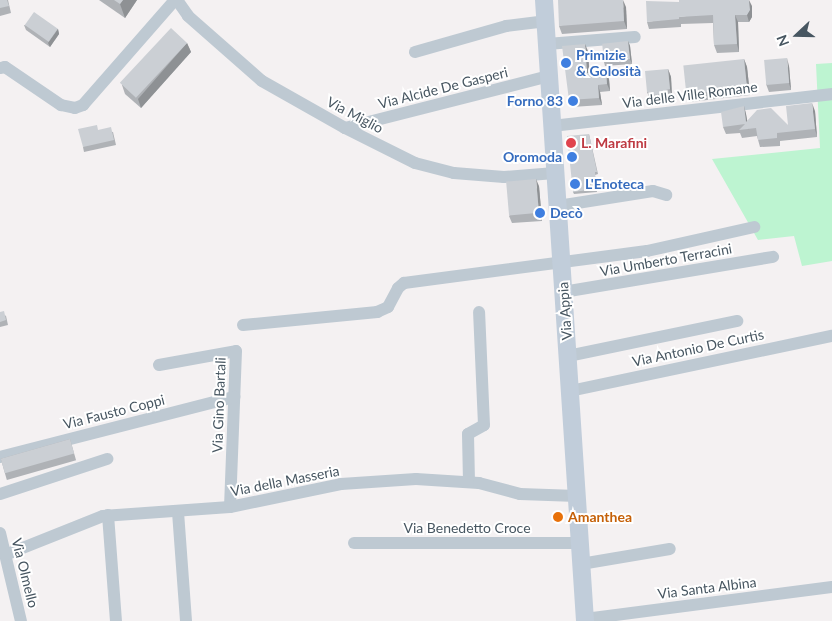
<!DOCTYPE html>
<html>
<head>
<meta charset="utf-8">
<style>
  body { margin:0 }
  #map { position:relative; width:832px; height:621px; overflow:hidden; background:#f4f1f2; font-family:Lato,sans-serif }
  div>[style] { position:absolute }
  .green>* { inset:0; background:#bdf4d1 }
  .minor>* { height:12px; margin:-6px; padding:0 6px; transform-origin:6px; border-radius:6px; background:#bec9d2 }
  .secondary>* { height:18px; margin:-9px; padding:0 9px; transform-origin:9px; border-radius:9px; background:#c1cdda }
  .wall>* { inset:0; background:#afb2b6; transform-origin:0 0 }
  .shaded-wall>* { inset:0; background:#8e9194 }
  .building>* { inset:0; background:#cbcfd4; transform-origin:0 0 }
  .dots>* { width:14px; height:14px; translate:-50% -50%; box-sizing:border-box; border:2px solid #fff; border-radius:50% }
  span { translate:-50% -50%; white-space:nowrap; text-align:center; line-height:1.15; -webkit-text-stroke:4px #fff; paint-order:stroke }
  .shop-label { font-size:14px; color:#366cbe; font-weight:700 }
  .left { translate:0 -50%; text-align:left }
  .right { translate:-100% -50%; text-align:right }
  .street-label { font-size:14px; color:#475661 }
  .health-label { font-size:14px; color:#be3a42; font-weight:700 }
  .food-label { font-size:14px; color:#c56008; font-weight:700 }
  .north { position:absolute; left:772px; top:10px; width:50px; height:50px; -webkit-text-stroke:4px #fff; paint-order:stroke; rotate:249deg; font-size:14px; font-weight:700; line-height:20px; text-align:center; color:#475661 }
  .north::after { content:''; display:block; margin:auto; width:18px; height:22px; background:#475661; clip-path:polygon(50% 0,100% 100%,50% 72%,0 100%) }
</style>
</head>
<body>
<div id="map">
  <div class="green">
    <i style="clip-path:polygon(832px 63px,832px 261px,802px 266px,794px 236px,758px 240px,712px 159px,820px 148px,816px 64px)"></i>
  </div>
  <div class="minor">
    <i style="left:177px;top:0;width:19px;rotate:55deg"></i>
    <i style="left:188px;top:16px;width:98px;rotate:41.3deg"></i>
    <i style="left:262px;top:81px;width:95px;rotate:29.5deg"></i>
    <i style="left:345px;top:128px;width:78px;rotate:26.6deg"></i>
    <i style="left:415px;top:163px;width:40px;rotate:14.4deg"></i>
    <i style="left:454px;top:173px;width:50px;rotate:4.6deg"></i>
    <i style="left:504px;top:177px;width:51px;rotate:-4.5deg"></i>
    <i style="left:547px;top:44px;width:88px;rotate:-4.5deg"></i>
    <i style="left:415px;top:52px;width:95px;rotate:-15.9deg"></i>
    <i style="left:506px;top:26px;width:39px;rotate:-7deg"></i>
    <i style="left:0;top:68px;width:5px;rotate:-11deg"></i>
    <i style="left:5px;top:67px;width:68px;rotate:34.2deg"></i>
    <i style="left:61px;top:105px;width:14px;rotate:12deg"></i>
    <i style="left:75px;top:108px;width:9px;rotate:-21deg"></i>
    <i style="left:83px;top:105px;width:140px;rotate:-48.8deg"></i>
    <i style="left:552px;top:126px;width:282px;rotate:-6.5deg"></i>
    <i style="left:345px;top:128px;width:211px;rotate:-14.3deg"></i>
    <i style="left:558px;top:206px;width:96px;rotate:-9deg"></i>
    <i style="left:653px;top:191px;width:14px;rotate:17deg"></i>
    <i style="left:563px;top:292px;width:213px;rotate:-9.5deg"></i>
    <i style="left:243px;top:325px;width:135px;rotate:-5.5deg"></i>
    <i style="left:377px;top:312px;width:12px;rotate:-24deg"></i>
    <i style="left:388px;top:307px;width:21px;rotate:-62deg"></i>
    <i style="left:398px;top:288px;width:8px;rotate:-40deg"></i>
    <i style="left:404px;top:283px;width:245px;rotate:-7.5deg"></i>
    <i style="left:647px;top:251px;width:110px;rotate:-12.6deg"></i>
    <i style="left:568px;top:356px;width:173px;rotate:-11.7deg"></i>
    <i style="left:159px;top:365px;width:78px;rotate:-10.3deg"></i>
    <i style="left:236px;top:351px;width:156px;rotate:92.2deg"></i>
    <i style="left:570px;top:391px;width:268px;rotate:-11.9deg"></i>
    <i style="left:0;top:457px;width:242px;rotate:-14.4deg"></i>
    <i style="left:469px;top:482px;width:48px;rotate:-91.2deg"></i>
    <i style="left:468px;top:434px;width:18px;rotate:-29deg"></i>
    <i style="left:484px;top:425px;width:113px;rotate:-92.5deg"></i>
    <i style="left:0;top:494px;width:113px;rotate:-18.1deg"></i>
    <i style="left:178px;top:512px;width:109px;rotate:85.8deg"></i>
    <i style="left:108px;top:515px;width:106px;rotate:85.7deg"></i>
    <i style="left:0;top:533px;width:90px;rotate:76.6deg"></i>
    <i style="left:354px;top:543px;width:226px"></i>
    <i style="left:5px;top:555px;width:105px;rotate:-21.7deg"></i>
    <i style="left:103px;top:516px;width:127px;rotate:-4.1deg"></i>
    <i style="left:230px;top:507px;width:113px;rotate:-11.7deg"></i>
    <i style="left:341px;top:484px;width:75px;rotate:-3.8deg"></i>
    <i style="left:416px;top:479px;width:63px;rotate:3.6deg"></i>
    <i style="left:479px;top:483px;width:42px;rotate:15deg"></i>
    <i style="left:520px;top:494px;width:57px;rotate:2deg"></i>
    <i style="left:581px;top:564px;width:90px;rotate:-9.6deg"></i>
    <i style="left:585px;top:619px;width:249px;rotate:-7.4deg"></i>
  </div>
  <div class="secondary">
    <i style="left:544px;top:0;width:622px;rotate:86.22deg"></i>
  </div>
  <div class="wall">
    <i style="clip-path:polygon(0 0,8px 0,11px 13px,0 16px)"></i>
    <i style="clip-path:polygon(99px 0,137px 0,125px 18px)"></i>
    <i style="clip-path:polygon(752px 6px,752px 17px,749px 22px,738px 22px,739px 52px,717px 53px,714px 45px,713px 23px,681px 24px,681px 27px,649px 29px,647px 22px)"></i>
    <i style="clip-path:polygon(626px 7px,627px 29px,562px 34px,559px 26px)"></i>
    <i style="clip-path:polygon(24px 25px,58px 29px,59px 34px,50px 47px,26px 30px)"></i>
    <i style="clip-path:polygon(628px 41px,630px 46px,632px 64px,605px 66px,604px 62px)"></i>
    <i style="clip-path:polygon(187px 43px,191px 52px,141px 108px,125px 94px,122px 85px)"></i>
    <i style="clip-path:polygon(588px 51px,589px 73px,609px 79px,610px 91px,600px 92px,602px 105px,572px 107px,569px 100px)"></i>
    <i style="clip-path:polygon(744px 59px,747px 67px,750px 95px,690px 102px,687px 95px)"></i>
    <i style="clip-path:polygon(789px 66px,791px 90px,769px 92px,766px 84px)"></i>
    <i style="clip-path:polygon(668px 69px,671px 77px,672px 97px,669px 97px,669px 101px,654px 103px,653px 99px,650px 99px,647px 92px)"></i>
    <i style="clip-path:polygon(744px 106px,746px 114px,747px 121px,788px 125px,815px 111px,817px 137px,780px 141px,780px 146px,760px 147px,757px 136px,742px 138px,740px 133px,726px 134px,723px 127px)"></i>
    <i style="clip-path:polygon(98px 130px,113px 132px,116px 145px,84px 152px,83px 147px)"></i>
    <i style="clip-path:polygon(589px 134px,598px 174px,595px 175px,597px 192px,574px 194px,573px 192px)"></i>
    <i style="clip-path:polygon(539px 186px,542px 221px,512px 223px,509px 216px)"></i>
    <i style="clip-path:polygon(0 312px,6px 316px,8px 325px,0 327px)"></i>
    <i style="left:70px;top:439px;width:22px;height:72px;rotate:74deg"></i>
  </div>
  <div class="shaded-wall">
    <i style="clip-path:polygon(123px 0,137px 0,125px 18px,120px 4px)"></i>
    <i style="clip-path:polygon(623px 0,626px 7px,627px 29px,624px 21px)"></i>
    <i style="clip-path:polygon(749px 0,752px 6px,752px 17px,749px 22px,747px 15px)"></i>
    <i style="clip-path:polygon(735px 15px,738px 22px,739px 52px,737px 44px)"></i>
    <i style="clip-path:polygon(58px 29px,59px 34px,50px 47px,48px 43px)"></i>
    <i style="clip-path:polygon(628px 41px,630px 46px,632px 64px,630px 59px)"></i>
    <i style="clip-path:polygon(187px 43px,191px 52px,141px 108px,138px 99px)"></i>
    <i style="clip-path:polygon(585px 44px,588px 51px,590px 80px,587px 73px)"></i>
    <i style="clip-path:polygon(787px 58px,789px 66px,791px 90px,789px 83px)"></i>
    <i style="clip-path:polygon(744px 59px,747px 67px,750px 95px,747px 88px)"></i>
    <i style="clip-path:polygon(668px 69px,671px 77px,672px 97px,670px 89px)"></i>
    <i style="clip-path:polygon(606px 72px,609px 79px,610px 91px,607px 84px)"></i>
    <i style="clip-path:polygon(598px 85px,600px 92px,602px 105px,599px 98px)"></i>
    <i style="clip-path:polygon(812px 103px,815px 111px,817px 137px,815px 129px)"></i>
    <i style="clip-path:polygon(744px 106px,746px 114px,749px 130px,746px 122px)"></i>
    <i style="clip-path:polygon(536px 179px,539px 186px,542px 221px,539px 213px)"></i>
  </div>
  <div class="building">
    <i style="clip-path:polygon(0 0,7px 0,9px 6px,0 8px)"></i>
    <i style="clip-path:polygon(114px 0,123px 0,120px 4px)"></i>
    <i style="clip-path:polygon(558px 0,623px 0,624px 21px,559px 26px)"></i>
    <i style="clip-path:polygon(679px 0,749px 0,750px 10px,747px 15px,735px 15px,737px 44px,714px 45px,713px 15px,679px 17px,679px 19px,647px 22px,646px 1px,679px 2px)"></i>
    <i style="left:34px;top:12px;width:29px;height:16px;rotate:35deg"></i>
    <i style="left:171px;top:28px;width:22px;height:75px;rotate:43deg"></i>
    <i style="left:628px;top:41px;width:18px;height:26px;rotate:84deg"></i>
    <i style="clip-path:polygon(585px 44px,587px 73px,606px 72px,607px 84px,598px 85px,599px 98px,569px 100px,562px 46px)"></i>
    <i style="left:787px;top:58px;width:25px;height:23px;rotate:85deg"></i>
    <i style="left:744px;top:59px;width:29px;height:61px;rotate:84deg"></i>
    <i style="clip-path:polygon(668px 69px,670px 89px,666px 90px,666px 94px,652px 95px,651px 92px,647px 92px,645px 71px)"></i>
    <i style="clip-path:polygon(812px 103px,815px 129px,777px 133px,777px 138px,758px 140px,756px 128px,739px 130px,745px 124px,723px 127px,721px 112px,744px 106px,746px 122px,757px 110px,771px 108px,788px 125px,786px 106px)"></i>
    <i style="clip-path:polygon(97px 125px,98px 130px,111px 127px,114px 140px,83px 147px,78px 129px)"></i>
    <i style="clip-path:polygon(589px 134px,597px 172px,595px 172px,596px 189px,573px 192px,567px 136px)"></i>
    <i style="left:536px;top:179px;width:34px;height:30px;rotate:85deg"></i>
    <i style="clip-path:polygon(4px 311px,6px 320px,0 322px,0 312px)"></i>
    <i style="left:70px;top:439px;width:15px;height:72px;rotate:74deg"></i>
  </div>
  <div class="dots">
    <i style="left:566px;top:63px;background:#3f7fe0"></i>
    <i style="left:573px;top:101px;background:#3f7fe0"></i>
    <i style="left:571px;top:143px;background:#e0444e"></i>
    <i style="left:572px;top:157px;background:#3f7fe0"></i>
    <i style="left:575px;top:184px;background:#3f7fe0"></i>
    <i style="left:540px;top:213px;background:#3f7fe0"></i>
    <i style="left:558px;top:517px;background:#e8710a"></i>
  </div>
  <div class="shop-label">
    <span class="left" style="left:576px;top:63px">Primizie<br>&amp; Golosità</span>
    <span class="right" style="left:563px;top:101px">Forno 83</span>
    <span class="right" style="left:562px;top:157px">Oromoda</span>
    <span class="left" style="left:585px;top:184px">L'Enoteca</span>
    <span class="left" style="left:550px;top:213px">Decò</span>
  </div>
  <div class="street-label">
    <span style="left:443px;top:88px;rotate:-14deg">Via Alcide De Gasperi</span>
    <span style="left:690px;top:95px;rotate:-7deg">Via delle Ville Romane</span>
    <span style="left:355px;top:115px;rotate:28deg">Via Miglio</span>
    <span style="left:666px;top:260px;rotate:-10deg">Via Umberto Terracini</span>
    <span style="left:565px;top:311px;rotate:-94deg">Via Appia</span>
    <span style="left:698px;top:348px;rotate:-12deg">Via Antonio De Curtis</span>
    <span style="left:219px;top:405px;rotate:-88deg">Via Gino Bartali</span>
    <span style="left:114px;top:412px;rotate:-14deg">Via Fausto Coppi</span>
    <span style="left:285px;top:481px;rotate:-11deg">Via della Masseria</span>
    <span style="left:467px;top:528px">Via Benedetto Croce</span>
    <span style="left:25px;top:573px;rotate:76deg">Via Olmello</span>
    <span style="left:707px;top:588px;rotate:-7deg">Via Santa Albina</span>
  </div>
  <div class="health-label">
    <span class="left" style="left:581px;top:143px">L. Marafini</span>
  </div>
  <div class="food-label">
    <span class="left" style="left:568px;top:517px">Amanthea</span>
  </div>
  <div class="north">N</div>
</div>
</body>
</html>
